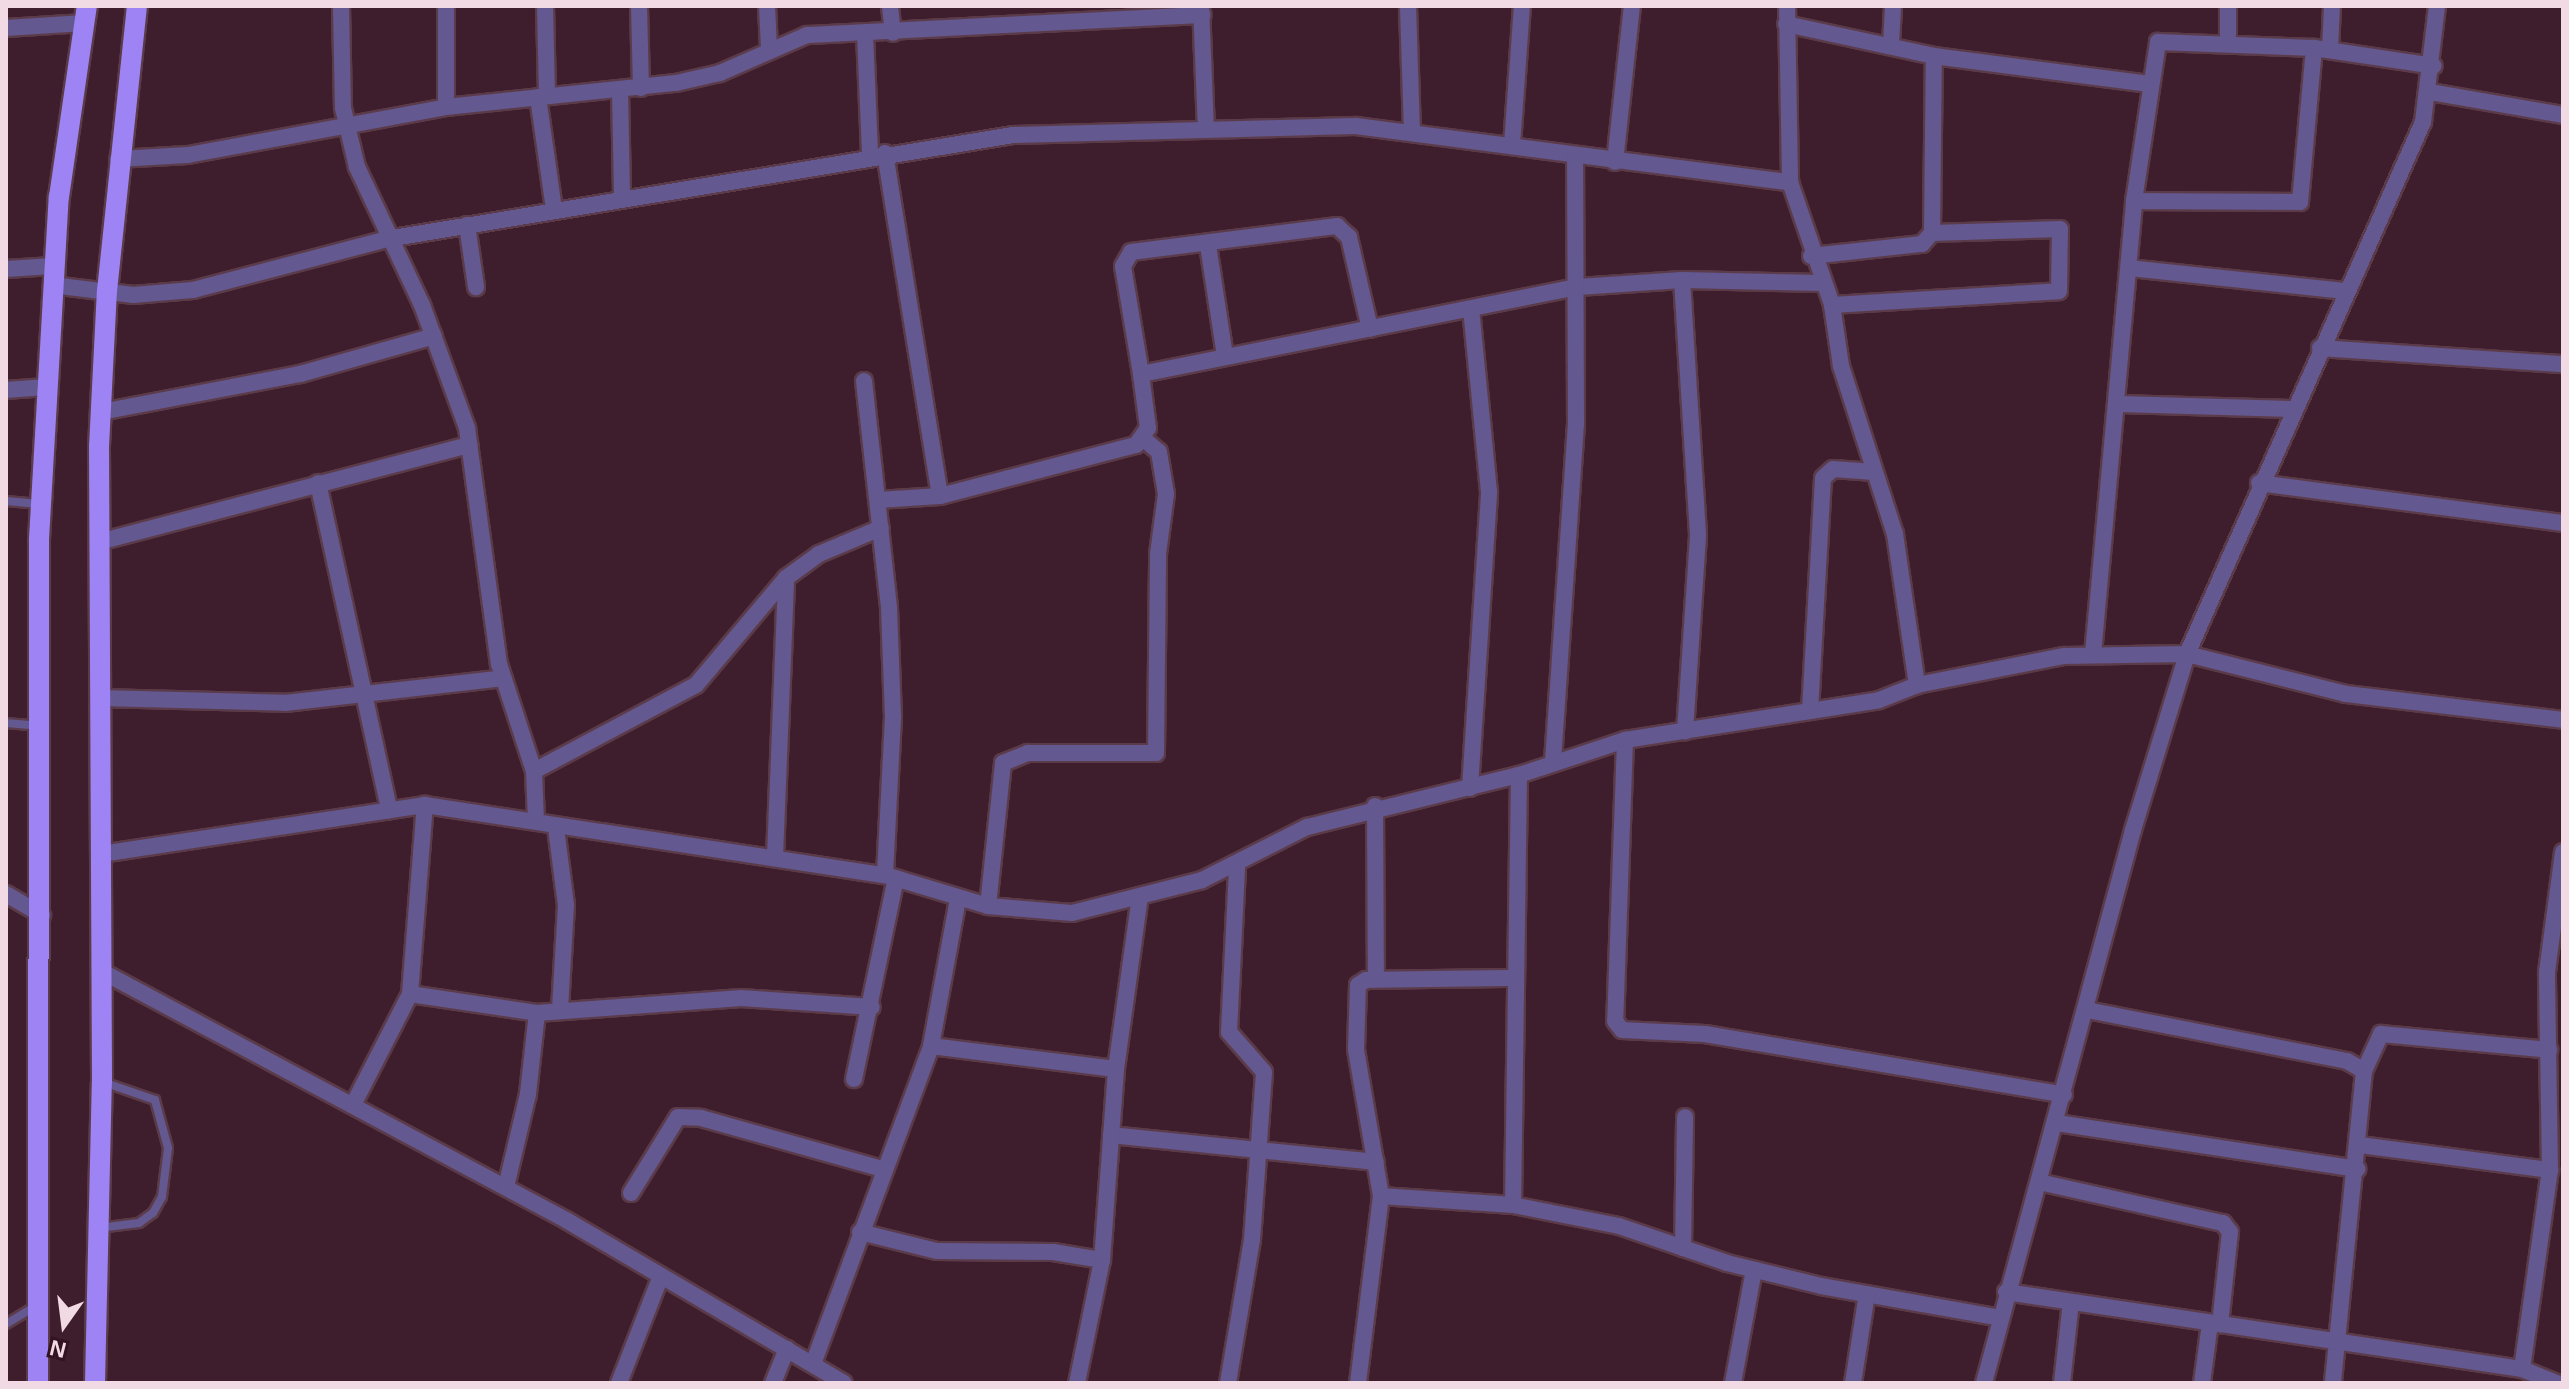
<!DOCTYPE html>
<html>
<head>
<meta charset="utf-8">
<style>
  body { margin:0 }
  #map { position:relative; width:2569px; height:1389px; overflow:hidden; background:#3e1d2c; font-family:Arial,sans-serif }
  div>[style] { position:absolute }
  .roads { filter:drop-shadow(2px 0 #5b3b49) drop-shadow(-2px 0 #5b3b49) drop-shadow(0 2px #5b3b49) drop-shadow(0 -2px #5b3b49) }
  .service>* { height:8px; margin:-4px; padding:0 4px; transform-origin:4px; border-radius:4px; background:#63588f }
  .minor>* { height:16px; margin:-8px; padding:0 8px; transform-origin:8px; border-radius:8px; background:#63588f }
  .primary>* { height:20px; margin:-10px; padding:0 10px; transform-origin:10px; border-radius:10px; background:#9e83f5 }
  span { translate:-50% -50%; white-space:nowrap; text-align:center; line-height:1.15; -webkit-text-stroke:6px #331322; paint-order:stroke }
  .frame { position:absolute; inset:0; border:8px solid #f1dae3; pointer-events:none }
  .north { position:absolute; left:24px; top:1285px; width:80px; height:80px; -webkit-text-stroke:6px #331322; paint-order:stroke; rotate:194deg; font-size:22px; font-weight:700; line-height:32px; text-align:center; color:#f1dae3 }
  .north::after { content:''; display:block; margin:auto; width:28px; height:36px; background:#f1dae3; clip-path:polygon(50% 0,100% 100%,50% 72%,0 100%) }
</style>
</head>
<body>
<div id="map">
  <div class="roads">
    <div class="service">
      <i style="left:6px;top:501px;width:34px;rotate:5deg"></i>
      <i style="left:6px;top:723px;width:32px;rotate:5deg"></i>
      <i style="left:99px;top:1228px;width:40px;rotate:-7.1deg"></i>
      <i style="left:139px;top:1223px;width:17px;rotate:-36deg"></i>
      <i style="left:153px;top:1213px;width:18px;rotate:-61deg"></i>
      <i style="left:162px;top:1197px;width:49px;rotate:-83deg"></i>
      <i style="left:168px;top:1148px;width:50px;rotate:-105.2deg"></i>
      <i style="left:155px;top:1100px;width:55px;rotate:-160.9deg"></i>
      <i style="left:6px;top:1324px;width:33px;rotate:-31deg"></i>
    </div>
    <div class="minor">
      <i style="left:341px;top:6px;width:102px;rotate:88.9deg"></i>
      <i style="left:343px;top:108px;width:61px;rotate:76.7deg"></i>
      <i style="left:357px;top:167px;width:153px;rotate:64.8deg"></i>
      <i style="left:422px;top:305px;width:131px;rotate:69.9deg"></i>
      <i style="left:467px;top:428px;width:238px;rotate:82.3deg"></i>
      <i style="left:499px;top:664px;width:113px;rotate:71.9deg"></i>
      <i style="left:534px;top:771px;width:49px;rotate:87.7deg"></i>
      <i style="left:446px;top:6px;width:101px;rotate:90deg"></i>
      <i style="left:545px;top:6px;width:90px;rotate:88.7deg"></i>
      <i style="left:639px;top:6px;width:82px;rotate:88.6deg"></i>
      <i style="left:767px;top:6px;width:43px;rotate:87.3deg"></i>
      <i style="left:890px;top:6px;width:27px;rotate:84deg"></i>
      <i style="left:1201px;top:6px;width:122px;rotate:87.7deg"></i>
      <i style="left:1408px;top:6px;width:127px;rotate:88.2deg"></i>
      <i style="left:1787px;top:6px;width:176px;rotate:89deg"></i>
      <i style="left:1790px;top:182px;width:130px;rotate:71.1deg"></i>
      <i style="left:1832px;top:305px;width:62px;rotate:81.6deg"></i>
      <i style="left:1841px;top:366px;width:176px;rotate:72.2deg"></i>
      <i style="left:1895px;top:534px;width:153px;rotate:81.7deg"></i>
      <i style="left:2228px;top:6px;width:36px;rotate:90deg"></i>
      <i style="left:1786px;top:24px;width:151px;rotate:12.2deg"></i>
      <i style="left:1934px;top:56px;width:217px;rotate:7.4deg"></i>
      <i style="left:6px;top:28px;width:78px;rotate:-3.7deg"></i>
      <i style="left:865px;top:34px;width:121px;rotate:87.6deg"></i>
      <i style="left:1891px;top:45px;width:39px;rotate:-87deg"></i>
      <i style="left:2330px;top:50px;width:44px;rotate:-87.4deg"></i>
      <i style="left:620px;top:90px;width:105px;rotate:88.9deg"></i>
      <i style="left:2430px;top:92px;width:135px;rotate:9.8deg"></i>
      <i style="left:538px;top:97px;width:114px;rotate:81.9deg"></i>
      <i style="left:1512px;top:145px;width:139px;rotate:-85.9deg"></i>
      <i style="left:885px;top:153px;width:347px;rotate:80.9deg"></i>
      <i style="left:118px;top:159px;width:70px;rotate:-3.3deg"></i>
      <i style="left:188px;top:155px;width:262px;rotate:-10.5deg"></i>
      <i style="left:446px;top:107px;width:231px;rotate:-6deg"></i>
      <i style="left:676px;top:83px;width:45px;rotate:-12.8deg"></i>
      <i style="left:720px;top:73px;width:95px;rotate:-23.6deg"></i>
      <i style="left:807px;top:35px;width:396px;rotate:-2.9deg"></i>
      <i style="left:1615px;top:162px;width:157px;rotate:-83.8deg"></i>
      <i style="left:2134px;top:201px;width:166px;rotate:0.3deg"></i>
      <i style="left:2300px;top:202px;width:155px;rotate:-84.8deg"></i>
      <i style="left:467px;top:225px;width:63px;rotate:81.7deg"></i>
      <i style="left:1208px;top:245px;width:112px;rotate:81.3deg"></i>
      <i style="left:1811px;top:256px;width:112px;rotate:-6.2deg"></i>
      <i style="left:1922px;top:244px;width:15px;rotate:-48deg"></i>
      <i style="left:1932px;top:233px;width:177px;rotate:-89.4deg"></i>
      <i style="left:2129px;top:268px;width:216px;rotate:6.1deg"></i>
      <i style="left:6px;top:269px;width:47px;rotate:-3.7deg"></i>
      <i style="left:1682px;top:280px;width:256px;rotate:86.4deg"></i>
      <i style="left:1698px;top:536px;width:196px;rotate:93.8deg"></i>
      <i style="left:52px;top:285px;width:82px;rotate:7deg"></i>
      <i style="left:133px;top:295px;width:60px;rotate:-4.8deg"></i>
      <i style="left:193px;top:290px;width:201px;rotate:-14.7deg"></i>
      <i style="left:387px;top:239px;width:635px;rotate:-9.43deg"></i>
      <i style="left:1013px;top:135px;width:343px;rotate:-1.5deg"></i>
      <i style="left:1356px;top:126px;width:438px;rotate:7.4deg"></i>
      <i style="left:1832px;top:305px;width:227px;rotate:-3.5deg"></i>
      <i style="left:2059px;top:291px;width:62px;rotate:-89.1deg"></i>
      <i style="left:2060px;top:229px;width:128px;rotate:178.2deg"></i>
      <i style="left:2320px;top:348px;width:244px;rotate:3.8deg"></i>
      <i style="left:1141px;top:374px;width:109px;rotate:-99.5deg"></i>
      <i style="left:1123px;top:266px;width:16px;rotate:-60deg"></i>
      <i style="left:1131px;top:252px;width:208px;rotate:-7.2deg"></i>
      <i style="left:1337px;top:226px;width:16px;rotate:43deg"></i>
      <i style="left:1349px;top:237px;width:94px;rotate:77.1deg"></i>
      <i style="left:864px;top:381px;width:228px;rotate:83.7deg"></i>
      <i style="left:889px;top:608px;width:109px;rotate:87.9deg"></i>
      <i style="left:893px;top:717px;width:158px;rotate:92.9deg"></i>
      <i style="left:6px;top:390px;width:40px;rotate:-4.3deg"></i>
      <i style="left:2119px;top:404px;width:173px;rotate:1.7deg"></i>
      <i style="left:101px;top:412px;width:203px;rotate:-10.8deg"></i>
      <i style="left:300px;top:374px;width:139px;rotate:-15.8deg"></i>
      <i style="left:318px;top:483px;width:335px;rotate:77.7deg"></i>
      <i style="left:2259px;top:483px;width:307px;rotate:7.5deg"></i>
      <i style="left:878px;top:500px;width:62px;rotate:-3.7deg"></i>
      <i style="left:940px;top:496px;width:203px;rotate:-14.6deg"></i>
      <i style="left:1136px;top:445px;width:21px;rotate:-55deg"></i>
      <i style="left:1148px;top:428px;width:54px;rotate:-97.4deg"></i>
      <i style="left:1141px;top:374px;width:446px;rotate:-11.3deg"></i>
      <i style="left:1578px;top:287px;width:104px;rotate:-3.9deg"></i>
      <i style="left:1682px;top:280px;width:138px;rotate:1.2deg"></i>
      <i style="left:99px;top:542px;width:383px;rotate:-14.7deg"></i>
      <i style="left:2093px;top:654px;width:455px;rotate:-84.8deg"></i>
      <i style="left:2134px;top:201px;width:161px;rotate:-81.4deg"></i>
      <i style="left:2158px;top:42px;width:156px;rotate:2.2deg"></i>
      <i style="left:2314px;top:48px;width:121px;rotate:8.5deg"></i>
      <i style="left:100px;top:698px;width:185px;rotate:1.5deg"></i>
      <i style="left:285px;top:703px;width:220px;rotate:-6.5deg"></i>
      <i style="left:1810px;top:711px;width:233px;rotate:-86.8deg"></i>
      <i style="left:1823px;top:478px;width:13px;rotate:-42deg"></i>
      <i style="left:1833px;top:469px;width:41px;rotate:4.2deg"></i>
      <i style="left:1625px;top:740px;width:281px;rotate:92deg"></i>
      <i style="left:1615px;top:1021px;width:11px;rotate:52deg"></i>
      <i style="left:1622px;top:1030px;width:83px;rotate:2.8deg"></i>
      <i style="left:1705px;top:1034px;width:364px;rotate:9.6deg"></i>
      <i style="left:1553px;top:761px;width:338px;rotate:-86.1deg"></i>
      <i style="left:1576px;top:424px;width:269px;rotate:-90.2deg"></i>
      <i style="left:534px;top:771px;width:183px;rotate:-28deg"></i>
      <i style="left:696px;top:685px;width:140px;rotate:-49.9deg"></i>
      <i style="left:786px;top:578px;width:41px;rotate:-36deg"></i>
      <i style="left:819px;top:554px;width:67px;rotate:-22.8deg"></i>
      <i style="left:1470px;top:788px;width:297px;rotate:-86.3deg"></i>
      <i style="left:1489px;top:492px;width:184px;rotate:-95.6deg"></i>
      <i style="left:1375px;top:806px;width:173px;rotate:89.7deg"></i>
      <i style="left:556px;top:828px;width:78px;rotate:82.6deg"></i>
      <i style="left:566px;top:905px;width:105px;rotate:93.3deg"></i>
      <i style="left:101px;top:854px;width:328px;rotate:-8.6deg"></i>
      <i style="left:425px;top:805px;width:465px;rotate:8.7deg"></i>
      <i style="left:885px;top:875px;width:108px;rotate:16.8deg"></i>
      <i style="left:988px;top:906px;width:84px;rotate:4.8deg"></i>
      <i style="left:1072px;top:913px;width:134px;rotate:-14.2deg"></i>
      <i style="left:1202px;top:880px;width:118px;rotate:-26.8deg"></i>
      <i style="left:1307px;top:827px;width:218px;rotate:-13.8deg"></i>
      <i style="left:1519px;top:775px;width:112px;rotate:-18.3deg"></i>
      <i style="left:1625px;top:740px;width:257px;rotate:-8.9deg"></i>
      <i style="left:1879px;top:700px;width:41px;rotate:-21.5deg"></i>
      <i style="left:1917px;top:685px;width:150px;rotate:-11.2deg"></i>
      <i style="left:2064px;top:656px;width:123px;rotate:-0.9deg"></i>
      <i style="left:2187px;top:654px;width:164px;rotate:14.1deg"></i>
      <i style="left:2346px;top:694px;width:219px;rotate:6.8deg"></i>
      <i style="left:775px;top:856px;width:278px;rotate:-87.7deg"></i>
      <i style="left:6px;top:894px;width:42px;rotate:30.3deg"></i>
      <i style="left:988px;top:906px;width:144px;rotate:-84deg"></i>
      <i style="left:1003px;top:763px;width:27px;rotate:-22deg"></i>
      <i style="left:1028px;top:753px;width:128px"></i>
      <i style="left:1156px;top:753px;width:199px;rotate:-89.4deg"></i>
      <i style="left:1158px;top:554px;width:61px;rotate:-82.4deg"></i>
      <i style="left:1166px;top:494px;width:43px;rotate:-99.5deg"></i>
      <i style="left:1159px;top:452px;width:21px;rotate:-139deg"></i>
      <i style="left:101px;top:971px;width:527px;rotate:28.17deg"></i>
      <i style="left:566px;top:1220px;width:322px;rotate:30.4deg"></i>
      <i style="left:410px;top:994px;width:128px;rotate:8.5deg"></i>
      <i style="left:537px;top:1013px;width:205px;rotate:-4.2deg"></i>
      <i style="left:741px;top:998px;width:131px;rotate:3.9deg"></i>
      <i style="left:2087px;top:1010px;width:265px;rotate:11.1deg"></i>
      <i style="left:2347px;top:1061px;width:20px;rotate:30deg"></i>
      <i style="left:2364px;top:1071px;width:314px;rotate:95.7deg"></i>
      <i style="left:931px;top:1046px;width:186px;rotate:7.1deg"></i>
      <i style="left:2364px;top:1071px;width:41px;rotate:-65.3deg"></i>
      <i style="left:2381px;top:1034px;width:169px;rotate:5.4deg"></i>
      <i style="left:854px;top:1079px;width:205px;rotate:-78.2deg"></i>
      <i style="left:354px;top:1103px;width:123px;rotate:-62.8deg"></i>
      <i style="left:410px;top:994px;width:190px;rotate:-85.5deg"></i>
      <i style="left:2057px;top:1123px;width:304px;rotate:8.7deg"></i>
      <i style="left:1111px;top:1135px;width:266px;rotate:5.8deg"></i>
      <i style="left:2360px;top:1145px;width:192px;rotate:7.5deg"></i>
      <i style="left:2039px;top:1182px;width:189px;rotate:12.6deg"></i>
      <i style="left:2223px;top:1223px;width:11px;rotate:52deg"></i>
      <i style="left:2230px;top:1232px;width:93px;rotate:96.2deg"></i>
      <i style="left:506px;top:1187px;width:96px;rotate:-76.7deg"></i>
      <i style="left:528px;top:1094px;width:81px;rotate:-83.7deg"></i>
      <i style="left:631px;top:1193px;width:89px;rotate:-58.3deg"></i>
      <i style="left:678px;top:1117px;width:23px;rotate:2deg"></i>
      <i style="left:701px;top:1118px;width:188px;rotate:15.7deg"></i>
      <i style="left:1381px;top:1196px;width:132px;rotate:3.9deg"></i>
      <i style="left:1513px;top:1205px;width:430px;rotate:-89.2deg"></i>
      <i style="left:1513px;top:1205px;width:108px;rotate:11.2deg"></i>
      <i style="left:1619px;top:1226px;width:114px;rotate:18.9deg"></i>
      <i style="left:1727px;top:1263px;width:97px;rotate:13.7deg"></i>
      <i style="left:1821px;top:1286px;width:182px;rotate:10.1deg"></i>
      <i style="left:860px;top:1232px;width:79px;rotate:13.9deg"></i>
      <i style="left:937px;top:1251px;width:116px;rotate:0.5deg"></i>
      <i style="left:1053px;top:1252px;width:50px;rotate:9.3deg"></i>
      <i style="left:1683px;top:1248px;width:131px;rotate:-89.1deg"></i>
      <i style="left:2006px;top:1292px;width:522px;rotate:8.49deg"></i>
      <i style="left:2522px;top:1369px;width:37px;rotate:22deg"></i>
      <i style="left:813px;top:1364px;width:339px;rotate:-69.6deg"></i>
      <i style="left:931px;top:1046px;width:149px;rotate:-79.6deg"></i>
      <i style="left:2522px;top:1369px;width:201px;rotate:-82deg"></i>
      <i style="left:2550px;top:1170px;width:198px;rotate:-90.9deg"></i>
      <i style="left:2547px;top:972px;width:121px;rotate:-82.4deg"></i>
      <i style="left:619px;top:1383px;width:115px;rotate:-68.6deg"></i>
      <i style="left:773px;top:1383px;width:37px;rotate:-68deg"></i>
      <i style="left:1077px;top:1383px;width:126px;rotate:-78.5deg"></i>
      <i style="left:1102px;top:1260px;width:192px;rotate:-85.8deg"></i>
      <i style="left:1116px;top:1069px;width:174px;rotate:-82.1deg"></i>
      <i style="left:1228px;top:1383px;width:145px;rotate:-80.5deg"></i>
      <i style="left:1252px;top:1240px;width:168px;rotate:-85.9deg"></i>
      <i style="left:1264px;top:1072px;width:53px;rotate:-131.2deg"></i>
      <i style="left:1229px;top:1032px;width:166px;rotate:-87.2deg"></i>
      <i style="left:1358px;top:1383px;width:188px;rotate:-83deg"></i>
      <i style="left:1381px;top:1196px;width:149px;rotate:-99.7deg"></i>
      <i style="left:1356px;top:1049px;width:64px;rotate:-88.2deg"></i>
      <i style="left:1358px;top:985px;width:9px;rotate:-32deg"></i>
      <i style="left:1366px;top:980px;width:150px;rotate:-0.8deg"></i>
      <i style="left:1733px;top:1383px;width:115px;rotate:-79.5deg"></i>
      <i style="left:1853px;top:1383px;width:90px;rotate:-81.1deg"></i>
      <i style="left:1984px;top:1383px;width:573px;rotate:-74.92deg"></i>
      <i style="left:2133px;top:830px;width:184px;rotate:-72.9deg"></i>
      <i style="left:2187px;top:654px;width:582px;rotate:-66.08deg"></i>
      <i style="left:2423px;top:122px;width:117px;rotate:-83.1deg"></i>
      <i style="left:2062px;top:1383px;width:81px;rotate:-83.7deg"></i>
      <i style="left:2202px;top:1383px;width:61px;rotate:-82.4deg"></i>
    </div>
    <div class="primary">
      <i style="left:38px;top:1383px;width:844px;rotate:-89.93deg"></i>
      <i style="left:39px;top:539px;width:343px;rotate:-86.7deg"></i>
      <i style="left:59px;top:197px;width:193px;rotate:-81.7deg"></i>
      <i style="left:95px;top:1383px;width:301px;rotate:-88.7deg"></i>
      <i style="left:102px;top:1082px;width:635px;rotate:-90.27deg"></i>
      <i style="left:99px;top:447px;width:156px;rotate:-87.1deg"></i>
      <i style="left:107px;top:291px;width:287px;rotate:-84deg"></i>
    </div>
  </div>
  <div class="frame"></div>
  <div class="north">N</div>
</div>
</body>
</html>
